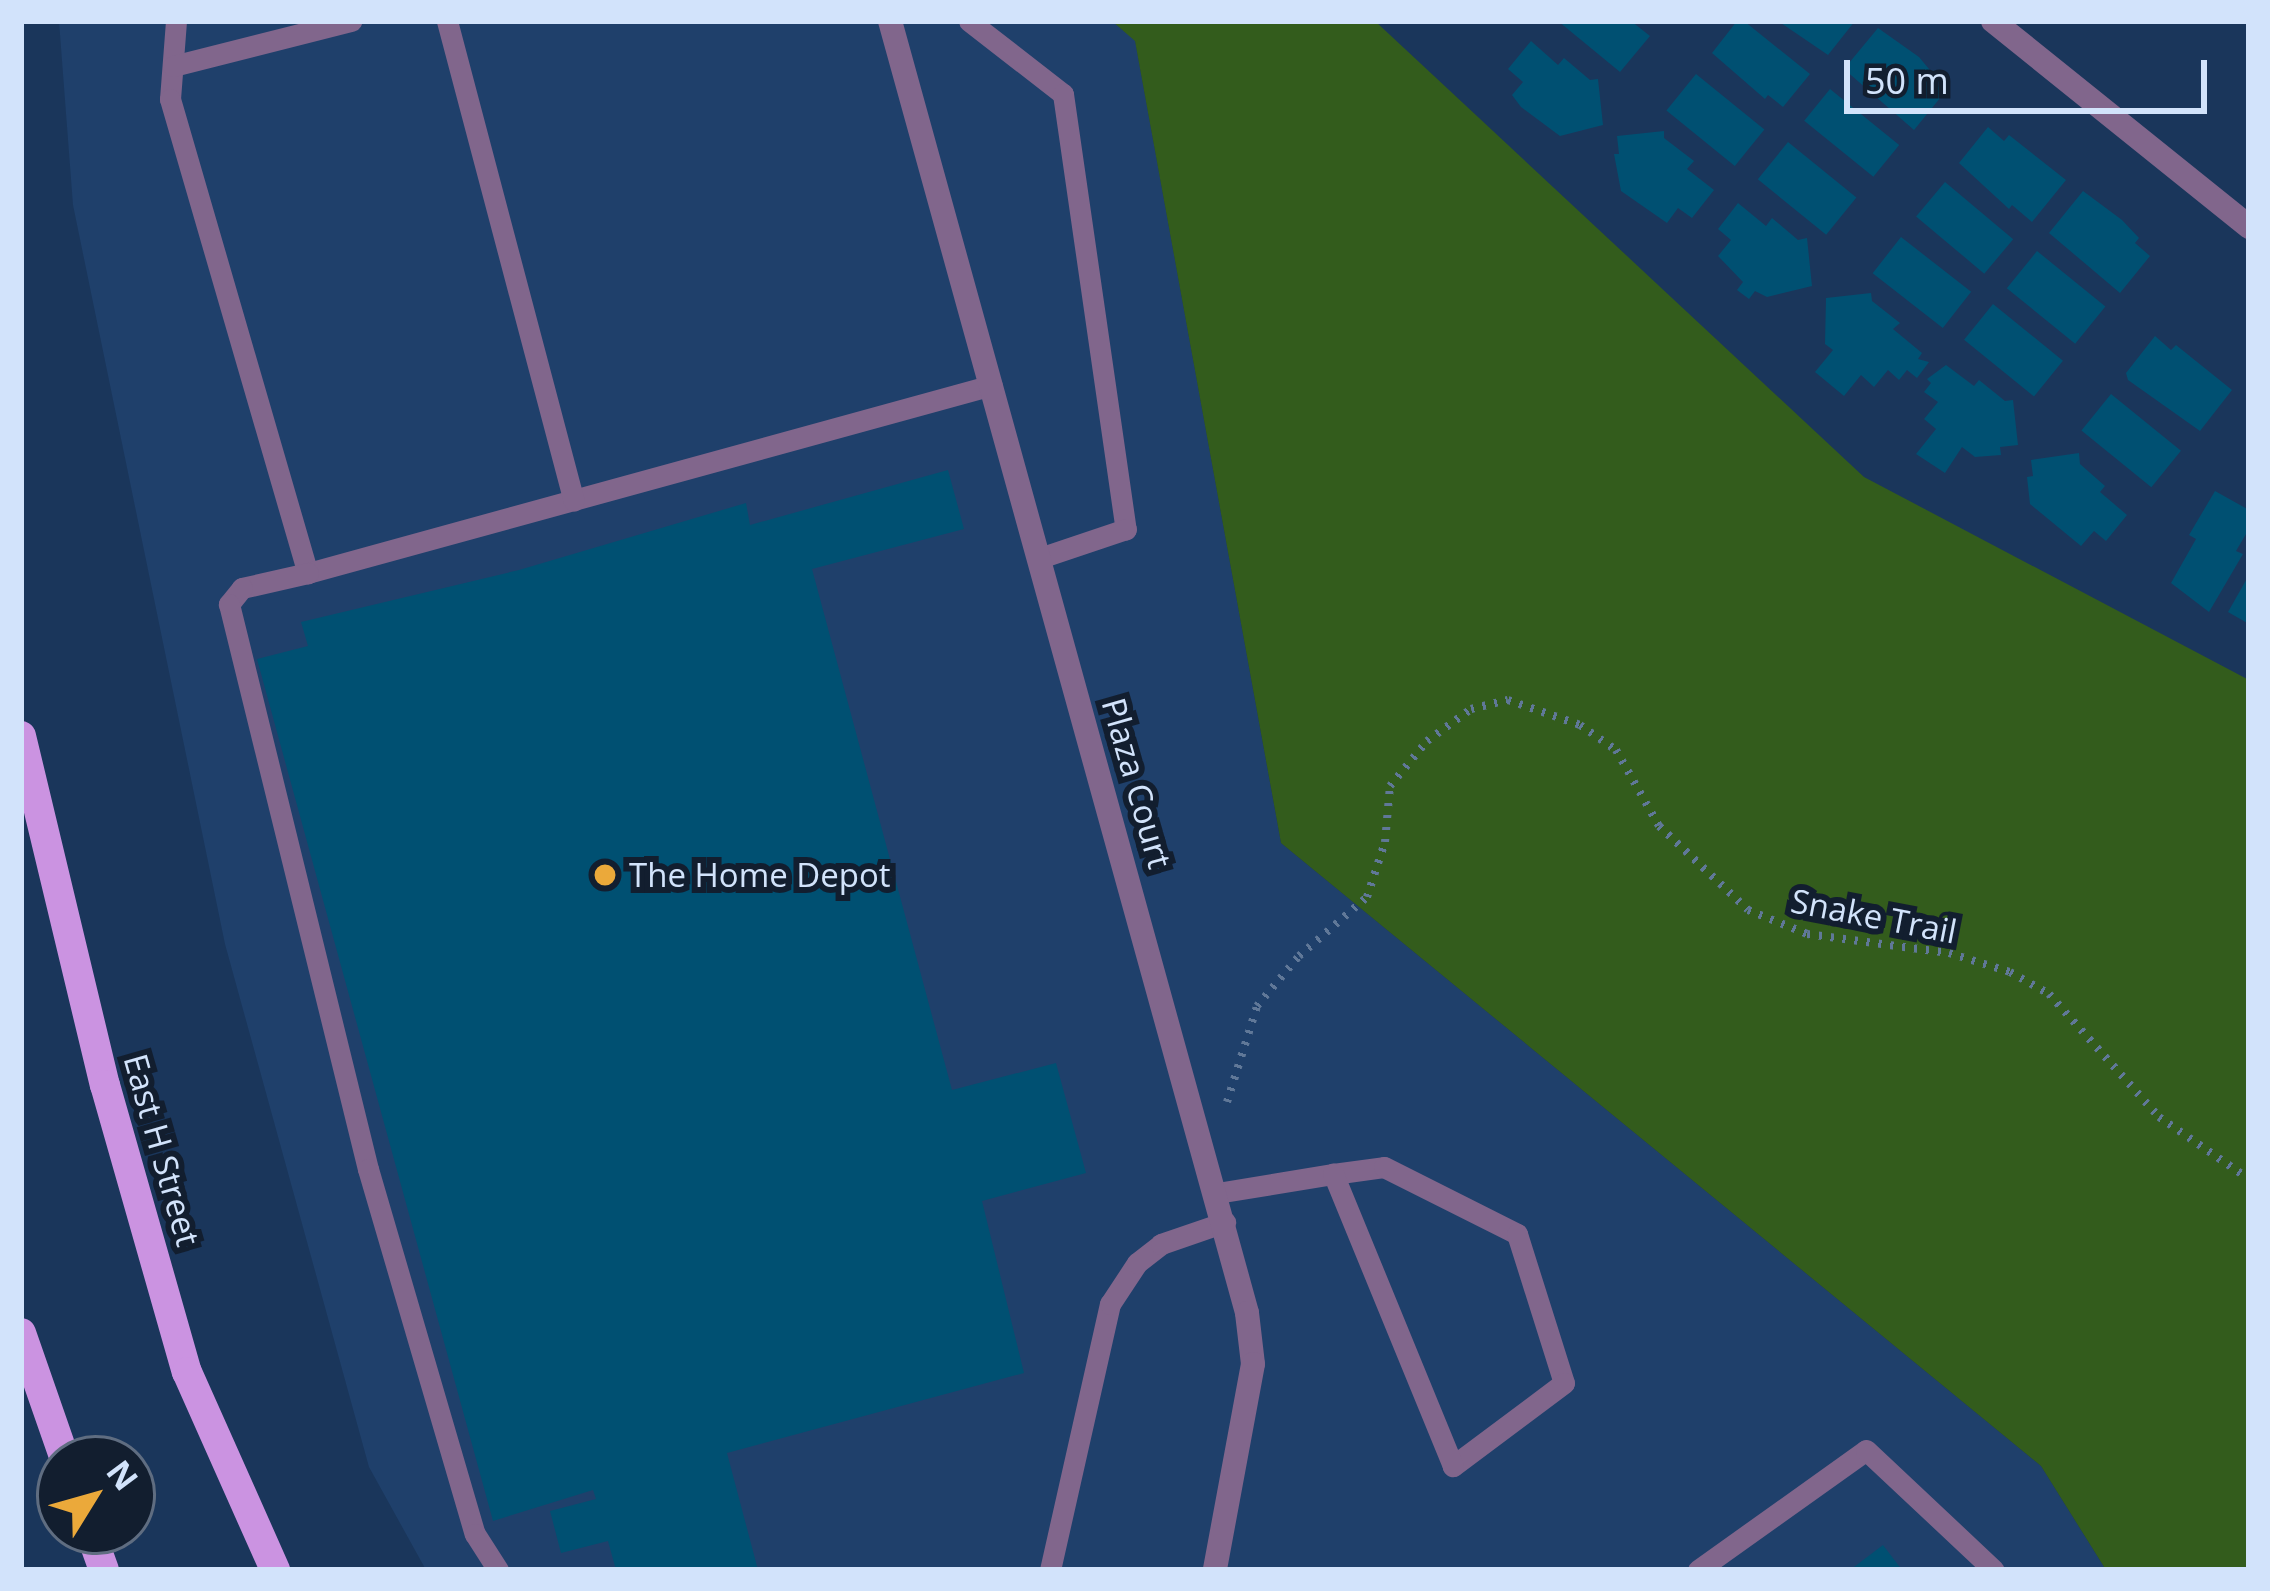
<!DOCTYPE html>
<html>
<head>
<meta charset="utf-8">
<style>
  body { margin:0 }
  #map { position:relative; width:2270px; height:1591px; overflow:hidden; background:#1a365b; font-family:"Open Sans",sans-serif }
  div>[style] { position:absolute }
  .built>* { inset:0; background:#1f406b }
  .green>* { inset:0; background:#335c1c }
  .building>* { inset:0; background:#005072; transform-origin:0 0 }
  .path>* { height:8px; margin-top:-4px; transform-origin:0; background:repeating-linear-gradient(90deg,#607898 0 3px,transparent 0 12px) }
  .lane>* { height:21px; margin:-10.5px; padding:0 10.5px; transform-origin:10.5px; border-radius:10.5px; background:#81668c }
  .street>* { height:24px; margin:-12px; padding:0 12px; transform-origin:12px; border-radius:12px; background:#81668c }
  .primary>* { height:30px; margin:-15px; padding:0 15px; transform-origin:15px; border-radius:15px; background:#cb93e1 }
  .dots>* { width:33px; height:33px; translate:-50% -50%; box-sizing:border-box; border:6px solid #121e2f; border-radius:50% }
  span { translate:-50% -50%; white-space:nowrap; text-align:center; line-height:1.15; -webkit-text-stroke:12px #121e2f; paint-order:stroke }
  .street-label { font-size:33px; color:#d2e3fb }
  .poi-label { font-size:33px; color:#d2e3fb }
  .left { translate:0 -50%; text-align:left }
  .frame { position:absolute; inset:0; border:24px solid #d2e3fb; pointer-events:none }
  .north { position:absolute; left:36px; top:1435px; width:120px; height:120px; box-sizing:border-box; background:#121e2f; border:3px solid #5f6d81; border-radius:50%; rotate:53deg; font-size:33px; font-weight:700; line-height:48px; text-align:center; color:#d2e3fb }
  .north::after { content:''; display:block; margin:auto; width:42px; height:54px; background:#eba93a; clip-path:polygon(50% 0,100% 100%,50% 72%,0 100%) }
  .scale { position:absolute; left:1844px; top:60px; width:363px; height:54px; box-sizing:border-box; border:6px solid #d2e3fb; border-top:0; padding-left:15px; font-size:36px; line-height:42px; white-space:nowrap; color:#d2e3fb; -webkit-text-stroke:9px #121e2f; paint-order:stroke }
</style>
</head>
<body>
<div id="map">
  <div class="built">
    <i style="clip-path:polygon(59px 21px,1112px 21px,1135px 40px,1281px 843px,2041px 1466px,2106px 1570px,426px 1570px,369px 1467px,225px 944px,73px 205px)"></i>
  </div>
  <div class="green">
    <i style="clip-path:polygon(1112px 21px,1375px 21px,1864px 477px,2249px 680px,2249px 1570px,2106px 1570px,2041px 1466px,1281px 843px,1135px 41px)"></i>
  </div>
  <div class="building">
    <i style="clip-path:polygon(1558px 21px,1631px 21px,1650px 36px,1620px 72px)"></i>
    <i style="clip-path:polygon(1737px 21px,1744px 21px,1810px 74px,1783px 107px,1768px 95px,1765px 99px,1712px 53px)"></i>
    <i style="clip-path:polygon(1778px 21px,1855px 21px,1828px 55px)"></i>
    <i style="clip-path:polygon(1878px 28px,1919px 57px,1934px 75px,1930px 80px,1945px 92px,1914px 130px,1844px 69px)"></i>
    <i style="clip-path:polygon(1531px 41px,1558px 65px,1564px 58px,1590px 80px,1598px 79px,1603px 125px,1560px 136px,1521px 107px,1512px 95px,1523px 82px,1508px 69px)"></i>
    <i style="left:1696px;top:74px;width:88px;height:47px;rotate:39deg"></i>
    <i style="left:1830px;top:89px;width:89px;height:41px;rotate:39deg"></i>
    <i style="clip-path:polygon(1988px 127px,2004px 141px,2009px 135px,2066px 180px,2032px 222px,2012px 205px,2009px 209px,1959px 163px)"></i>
    <i style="clip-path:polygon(1664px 131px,1664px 138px,1694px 161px,1687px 169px,1714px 190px,1692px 218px,1678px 208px,1667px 223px,1621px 191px,1614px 154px,1619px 154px,1617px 136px)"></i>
    <i style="left:1788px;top:142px;width:88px;height:48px;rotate:39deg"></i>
    <i style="left:1945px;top:182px;width:89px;height:45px;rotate:40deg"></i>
    <i style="clip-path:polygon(2083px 191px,2122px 220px,2139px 238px,2135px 243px,2150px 256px,2120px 293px,2049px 233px)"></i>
    <i style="clip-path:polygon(1738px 203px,1766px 226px,1772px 218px,1798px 240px,1807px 238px,1812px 286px,1767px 297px,1755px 291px,1749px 299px,1737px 290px,1743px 282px,1718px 256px,1731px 240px,1718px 229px)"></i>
    <i style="left:1901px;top:237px;width:89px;height:46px;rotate:38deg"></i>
    <i style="left:2037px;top:251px;width:88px;height:48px;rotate:39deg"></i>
    <i style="clip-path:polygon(1871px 293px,1872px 301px,1900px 323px,1893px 329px,1922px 353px,1918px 359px,1929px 362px,1917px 378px,1907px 370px,1899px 380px,1888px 370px,1874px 387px,1861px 375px,1844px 396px,1815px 372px,1833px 350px,1825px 344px,1826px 298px)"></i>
    <i style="left:1993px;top:304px;width:90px;height:46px;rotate:39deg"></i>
    <i style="clip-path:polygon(2155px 336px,2171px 350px,2176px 345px,2232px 390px,2200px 431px,2128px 380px,2126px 373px)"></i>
    <i style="clip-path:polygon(1946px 365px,1974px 386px,1979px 380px,2005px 401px,2013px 400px,2018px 445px,2000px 447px,2001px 455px,1975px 457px,1962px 447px,1945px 473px,1916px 454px,1936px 429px,1924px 419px,1938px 402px,1924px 392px,1931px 383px,1927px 379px)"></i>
    <i style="left:2111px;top:394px;width:90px;height:47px;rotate:39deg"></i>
    <i style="clip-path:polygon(2079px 453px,2080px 464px,2105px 486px,2100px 492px,2127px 515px,2106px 541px,2094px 531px,2081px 546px,2030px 504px,2027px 477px,2033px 476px,2031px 460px)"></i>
    <i style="clip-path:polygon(948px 470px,964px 529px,812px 569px,952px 1090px,1056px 1063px,1086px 1173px,982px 1201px,1024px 1373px,727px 1453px,758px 1570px,616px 1570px,608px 1541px,561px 1553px,550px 1511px,596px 1499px,593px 1490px,493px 1521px,257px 659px,308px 646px,301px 622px,519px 570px,746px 503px,750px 525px)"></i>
    <i style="clip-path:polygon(2215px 491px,2249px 510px,2249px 529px,2236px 551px,2243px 554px,2209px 612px,2171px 583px,2196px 539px,2189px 535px)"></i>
    <i style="clip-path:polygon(2249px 575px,2249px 624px,2228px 612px)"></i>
    <i style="clip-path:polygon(1883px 1545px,1902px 1570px,1850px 1570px)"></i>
  </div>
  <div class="path">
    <i style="left:1227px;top:1102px;width:101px;rotate:-72.6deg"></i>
    <i style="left:1257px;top:1006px;width:65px;rotate:-50deg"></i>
    <i style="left:1299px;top:956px;width:90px;rotate:-40.9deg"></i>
    <i style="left:1367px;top:897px;width:58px;rotate:-71.9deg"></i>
    <i style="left:1385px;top:842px;width:56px;rotate:-84.9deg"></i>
    <i style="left:1390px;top:786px;width:58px;rotate:-50.6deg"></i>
    <i style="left:1427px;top:741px;width:54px;rotate:-36deg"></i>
    <i style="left:1471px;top:709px;width:38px;rotate:-14deg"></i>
    <i style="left:1508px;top:700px;width:76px;rotate:19.1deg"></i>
    <i style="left:1580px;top:725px;width:44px;rotate:34.8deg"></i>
    <i style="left:1616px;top:750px;width:87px;rotate:60.5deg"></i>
    <i style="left:1659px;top:826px;width:122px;rotate:43.3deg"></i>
    <i style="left:1748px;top:910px;width:64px;rotate:22.1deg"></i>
    <i style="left:1807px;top:934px;width:143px;rotate:7.6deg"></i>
    <i style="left:1949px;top:953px;width:64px;rotate:17.3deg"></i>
    <i style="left:2010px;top:972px;width:45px;rotate:29.4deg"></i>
    <i style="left:2049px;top:994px;width:165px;rotate:48.2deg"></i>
    <i style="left:2159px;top:1117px;width:109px;rotate:34.6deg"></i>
  </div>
  <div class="lane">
    <i style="left:176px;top:21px;width:78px;rotate:94.4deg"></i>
    <i style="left:170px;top:99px;width:494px;rotate:73.8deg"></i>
    <i style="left:308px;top:573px;width:709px;rotate:-15.37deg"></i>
    <i style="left:447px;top:21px;width:496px;rotate:75.2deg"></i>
    <i style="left:969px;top:21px;width:119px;rotate:37.8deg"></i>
    <i style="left:1063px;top:94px;width:440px;rotate:81.8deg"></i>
    <i style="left:1126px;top:529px;width:91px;rotate:161.4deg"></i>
    <i style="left:173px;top:66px;width:184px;rotate:-14.2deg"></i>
    <i style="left:308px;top:573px;width:68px;rotate:167.2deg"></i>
    <i style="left:242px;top:588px;width:21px;rotate:129deg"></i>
    <i style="left:229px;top:604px;width:582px;rotate:76.18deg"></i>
    <i style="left:368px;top:1169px;width:380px;rotate:73.7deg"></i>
    <i style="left:475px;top:1534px;width:43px;rotate:57.4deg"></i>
    <i style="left:1217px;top:1193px;width:118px;rotate:-9.3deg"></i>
    <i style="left:1333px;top:1174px;width:51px;rotate:-7.8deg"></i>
    <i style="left:1384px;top:1167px;width:149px;rotate:26.7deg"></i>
    <i style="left:1517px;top:1234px;width:156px;rotate:72.5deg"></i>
    <i style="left:1564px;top:1383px;width:139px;rotate:143.2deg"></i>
    <i style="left:1453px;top:1466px;width:316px;rotate:-112.3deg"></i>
    <i style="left:1050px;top:1570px;width:273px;rotate:-77.3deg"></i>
    <i style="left:1110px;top:1304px;width:49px;rotate:-56.6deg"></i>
    <i style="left:1137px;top:1263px;width:31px;rotate:-38deg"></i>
    <i style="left:1161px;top:1244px;width:68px;rotate:-19deg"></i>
    <i style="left:1698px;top:1570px;width:206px;rotate:-35.5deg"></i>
    <i style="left:1866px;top:1450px;width:175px;rotate:43.2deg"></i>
  </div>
  <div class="street">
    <i style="left:890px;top:21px;width:1340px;rotate:74.55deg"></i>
    <i style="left:1247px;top:1313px;width:51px;rotate:83.3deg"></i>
    <i style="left:1253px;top:1364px;width:209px;rotate:100.5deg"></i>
    <i style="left:1993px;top:21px;width:329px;rotate:38.8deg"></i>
  </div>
  <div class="primary">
    <i style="left:21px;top:736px;width:359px;rotate:76.5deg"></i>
    <i style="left:105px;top:1085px;width:298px;rotate:74.1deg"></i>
    <i style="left:187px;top:1372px;width:217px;rotate:66deg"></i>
    <i style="left:21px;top:1333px;width:133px;rotate:70.8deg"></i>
    <i style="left:90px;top:1531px;width:41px;rotate:70.3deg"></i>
  </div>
  <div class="dots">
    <i style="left:605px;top:875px;background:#eba93a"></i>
  </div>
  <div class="street-label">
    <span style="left:1137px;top:783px;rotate:74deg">Plaza Court</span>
    <span style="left:1874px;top:916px;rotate:11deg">Snake Trail</span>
    <span style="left:162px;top:1150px;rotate:74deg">East H Street</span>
  </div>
  <div class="poi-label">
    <span class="left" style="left:629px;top:875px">The Home Depot</span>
  </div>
  <div class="frame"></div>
  <div class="north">N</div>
  <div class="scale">50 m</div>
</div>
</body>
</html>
